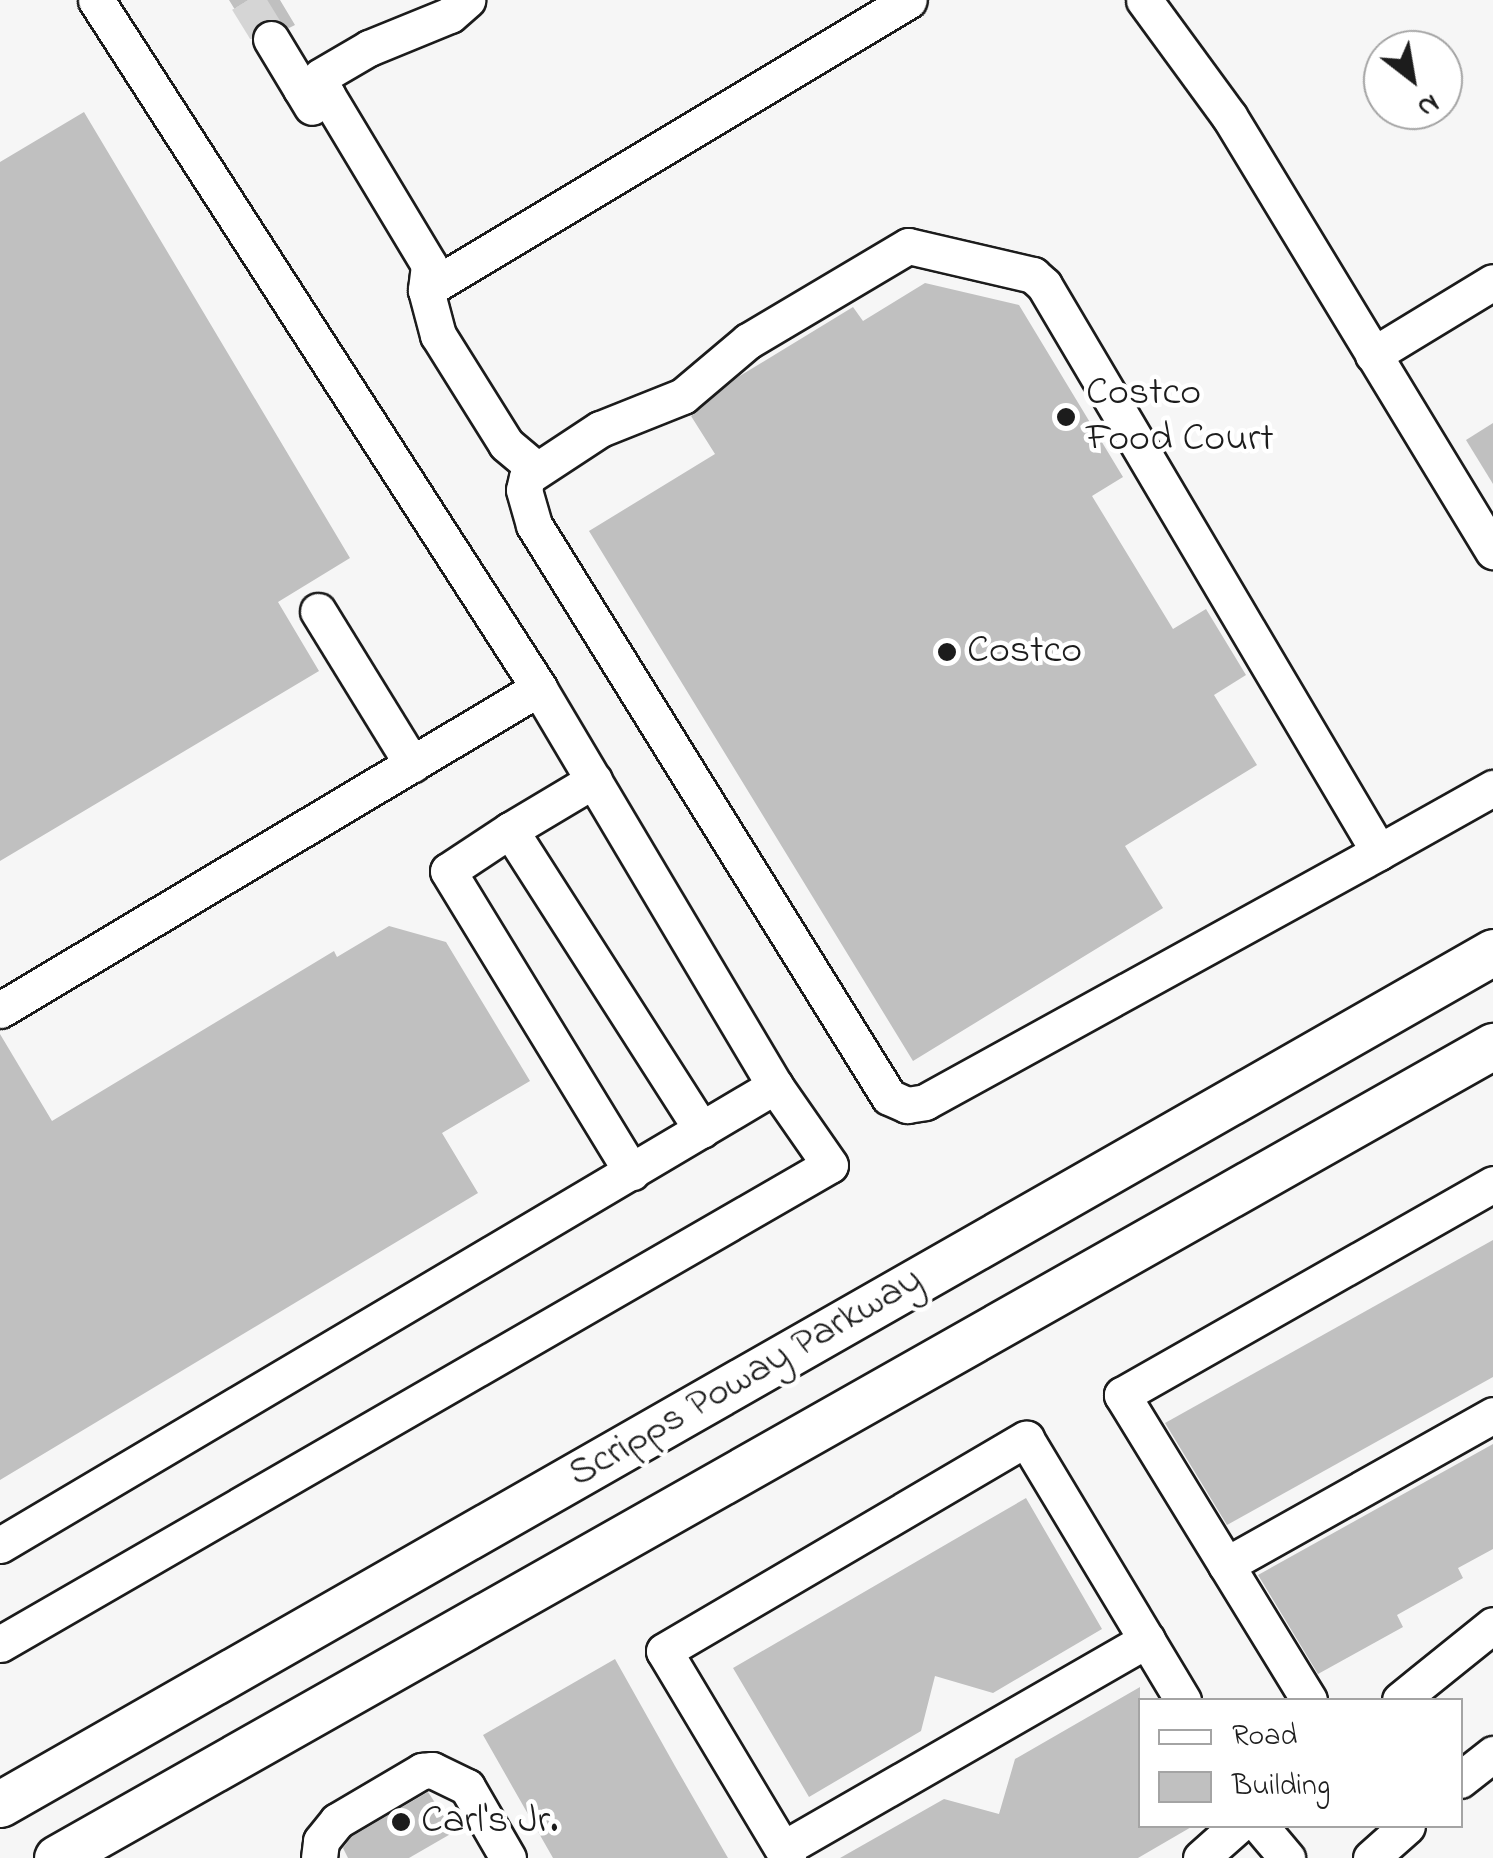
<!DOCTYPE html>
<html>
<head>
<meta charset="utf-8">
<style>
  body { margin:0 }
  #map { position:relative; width:1493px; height:1858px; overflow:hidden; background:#f6f6f6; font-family:"Indie Flower",sans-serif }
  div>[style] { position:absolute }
  .building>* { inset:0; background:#c0c0c0 }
  .minor-tunnel>* { height:35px; margin-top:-17.5px; transform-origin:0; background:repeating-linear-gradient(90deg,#d5d5d5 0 35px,transparent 0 53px) }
  .roads { filter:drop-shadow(2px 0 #1c1c1c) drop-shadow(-2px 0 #1c1c1c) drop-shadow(0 2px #1c1c1c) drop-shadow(0 -2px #1c1c1c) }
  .minor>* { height:35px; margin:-17.5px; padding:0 17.5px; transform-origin:17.5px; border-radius:17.5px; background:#fff }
  .major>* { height:45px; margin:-22.5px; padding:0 22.5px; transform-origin:22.5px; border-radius:22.5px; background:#fff }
  .dots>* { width:28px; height:28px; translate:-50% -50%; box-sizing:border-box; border:5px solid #fff; border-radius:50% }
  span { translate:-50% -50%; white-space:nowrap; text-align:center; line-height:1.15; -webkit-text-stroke:9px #fff; paint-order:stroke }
  .poi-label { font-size:40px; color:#1c1c1c }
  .left { translate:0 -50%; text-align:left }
  .street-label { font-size:40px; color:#1c1c1c }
  .legend { position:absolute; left:1138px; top:1698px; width:325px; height:130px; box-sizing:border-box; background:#fff; border:2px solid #a4a4a4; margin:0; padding:12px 18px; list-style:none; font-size:30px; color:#1c1c1c }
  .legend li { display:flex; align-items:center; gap:20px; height:50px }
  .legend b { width:50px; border:2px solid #a4a4a4 }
  .north { position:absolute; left:1363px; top:30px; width:100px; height:100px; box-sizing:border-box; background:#fff; border:2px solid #a4a4a4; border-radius:50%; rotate:149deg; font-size:28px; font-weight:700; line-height:40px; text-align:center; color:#1c1c1c }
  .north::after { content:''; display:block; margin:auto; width:35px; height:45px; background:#1c1c1c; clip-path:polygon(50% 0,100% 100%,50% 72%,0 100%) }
</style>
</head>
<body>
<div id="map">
  <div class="building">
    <i style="clip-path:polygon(229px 0,280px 0,295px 25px,289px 28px,270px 18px,259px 21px,251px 36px)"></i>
    <i style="clip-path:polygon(84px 112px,350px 558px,278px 602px,319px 671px,0 861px,0 162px)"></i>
    <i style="clip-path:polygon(925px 283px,1019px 305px,1123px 477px,1092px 496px,1173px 629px,1206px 609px,1246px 675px,1214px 695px,1257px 765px,1125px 846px,1163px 908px,913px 1061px,589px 531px,715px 454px,691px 416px,738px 377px,853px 307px,863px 321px)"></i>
    <i style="clip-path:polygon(1493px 423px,1493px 484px,1466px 440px)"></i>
    <i style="clip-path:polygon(389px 926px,446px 942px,530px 1081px,442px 1133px,478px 1193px,0 1480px,0 1034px,52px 1121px,334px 951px,337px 957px)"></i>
    <i style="clip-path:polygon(1493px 1240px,1493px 1377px,1227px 1525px,1165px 1423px)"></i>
    <i style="clip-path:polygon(1493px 1444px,1493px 1549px,1458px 1568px,1463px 1578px,1397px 1615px,1403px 1627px,1318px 1674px,1258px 1575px)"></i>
    <i style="clip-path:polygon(1026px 1498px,1102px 1629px,993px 1693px,935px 1676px,921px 1731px,809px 1797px,733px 1668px)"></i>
    <i style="clip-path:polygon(615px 1659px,675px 1766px,728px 1858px,553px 1858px,483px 1735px)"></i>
    <i style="clip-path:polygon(1140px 1687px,1140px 1826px,1193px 1826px,1138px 1858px,840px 1858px,944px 1799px,999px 1814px,1015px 1759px)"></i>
    <i style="clip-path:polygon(428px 1792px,454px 1832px,409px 1858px,348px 1858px,343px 1848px,351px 1837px)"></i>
  </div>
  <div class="minor-tunnel">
    <i style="left:247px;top:0;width:46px;rotate:58.4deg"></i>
  </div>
  <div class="roads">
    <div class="minor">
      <i style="left:1144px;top:0;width:144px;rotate:53.8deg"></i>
      <i style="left:1229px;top:116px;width:509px;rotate:58.75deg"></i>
      <i style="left:271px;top:39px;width:79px;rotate:58.9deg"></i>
      <i style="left:301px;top:89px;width:27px;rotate:13deg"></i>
      <i style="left:327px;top:95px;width:198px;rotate:59deg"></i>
      <i style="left:429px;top:265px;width:25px;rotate:97deg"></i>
      <i style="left:426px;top:290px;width:47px;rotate:75.1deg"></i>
      <i style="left:438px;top:335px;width:128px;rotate:58deg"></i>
      <i style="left:506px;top:444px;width:38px;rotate:40deg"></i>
      <i style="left:312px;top:91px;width:17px;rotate:-59deg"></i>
      <i style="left:321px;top:76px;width:56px;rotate:-30.3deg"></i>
      <i style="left:369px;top:48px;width:87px;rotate:-22.2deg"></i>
      <i style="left:450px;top:15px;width:23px;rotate:-41deg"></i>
      <i style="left:426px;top:290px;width:563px;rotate:-30.98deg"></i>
      <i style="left:1373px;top:355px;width:140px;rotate:-31.3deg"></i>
      <i style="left:318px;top:611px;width:180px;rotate:58.4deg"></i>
      <i style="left:594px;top:780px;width:98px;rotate:149.2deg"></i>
      <i style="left:510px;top:830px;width:356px;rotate:57.4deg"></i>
      <i style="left:510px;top:830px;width:74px;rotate:146.5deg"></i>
      <i style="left:448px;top:871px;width:353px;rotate:58.6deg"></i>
      <i style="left:1379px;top:852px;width:659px;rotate:-120.58deg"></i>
      <i style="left:1044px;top:285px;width:15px;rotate:-138deg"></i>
      <i style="left:1033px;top:275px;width:128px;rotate:-166.9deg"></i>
      <i style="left:908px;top:246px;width:186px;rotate:149.3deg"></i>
      <i style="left:748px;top:341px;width:85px;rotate:139.8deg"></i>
      <i style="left:683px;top:396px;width:89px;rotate:158.3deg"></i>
      <i style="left:600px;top:429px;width:87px;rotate:146.7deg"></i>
      <i style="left:527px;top:477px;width:13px;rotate:103deg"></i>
      <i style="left:524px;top:490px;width:36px;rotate:74deg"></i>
      <i style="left:534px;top:525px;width:673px;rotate:58.18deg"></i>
      <i style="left:889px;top:1097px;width:20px;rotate:24deg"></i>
      <i style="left:907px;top:1105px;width:18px;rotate:-9deg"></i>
      <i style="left:925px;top:1102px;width:518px;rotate:-28.84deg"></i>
      <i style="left:1379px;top:852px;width:131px;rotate:-29.3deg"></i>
      <i style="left:0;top:1010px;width:628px;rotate:-30.85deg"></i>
      <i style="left:539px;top:688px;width:818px;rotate:-122.78deg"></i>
      <i style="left:0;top:1545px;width:901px;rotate:-30.64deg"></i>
      <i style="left:1226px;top:1565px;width:306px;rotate:-29.3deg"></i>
      <i style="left:0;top:1644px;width:958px;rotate:-29.99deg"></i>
      <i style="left:830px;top:1165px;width:96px;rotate:-124.8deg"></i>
      <i style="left:775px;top:1086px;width:463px;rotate:-120.7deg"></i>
      <i style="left:1309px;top:1700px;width:358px;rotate:-121.5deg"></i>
      <i style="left:1122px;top:1395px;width:427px;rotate:-29.6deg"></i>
      <i style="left:1400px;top:1700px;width:119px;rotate:-38.9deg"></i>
      <i style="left:1460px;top:1780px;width:42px;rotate:-38.2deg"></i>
      <i style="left:1260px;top:1826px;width:42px;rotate:49.8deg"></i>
      <i style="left:783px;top:1849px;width:420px;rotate:-29.9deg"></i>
      <i style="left:319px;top:1858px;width:17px;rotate:-83deg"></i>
      <i style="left:321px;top:1841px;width:26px;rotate:-51deg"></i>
      <i style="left:337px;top:1821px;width:99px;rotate:-30.5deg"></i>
      <i style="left:422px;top:1771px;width:10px;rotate:-6deg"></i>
      <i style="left:432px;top:1770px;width:39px;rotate:26deg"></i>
      <i style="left:467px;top:1787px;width:82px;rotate:60deg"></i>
      <i style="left:788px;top:1858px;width:241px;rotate:-120.9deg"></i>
      <i style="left:664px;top:1651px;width:420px;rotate:-30.4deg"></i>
      <i style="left:1026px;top:1439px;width:305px;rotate:59deg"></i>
      <i style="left:1201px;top:1858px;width:48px;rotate:-41.6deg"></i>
      <i style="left:1371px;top:1858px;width:48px;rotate:-41.6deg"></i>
    </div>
    <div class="major">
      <i style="left:0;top:1804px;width:1719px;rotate:-29.71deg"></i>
      <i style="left:57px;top:1858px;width:1650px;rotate:-29.49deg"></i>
    </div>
  </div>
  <div class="dots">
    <i style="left:1066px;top:417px;background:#1c1c1c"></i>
    <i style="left:947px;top:652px;background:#1c1c1c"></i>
    <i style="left:401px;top:1822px;background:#1c1c1c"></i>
  </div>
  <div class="poi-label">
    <span class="left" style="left:1086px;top:417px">Costco<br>Food Court</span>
    <span class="left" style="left:967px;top:652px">Costco</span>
    <span class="left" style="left:421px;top:1822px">Carl's Jr.</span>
  </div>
  <div class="street-label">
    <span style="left:746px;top:1378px;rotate:-30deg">Scripps Poway Parkway</span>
  </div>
  <ul class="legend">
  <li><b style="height:12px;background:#fff"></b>Road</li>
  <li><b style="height:28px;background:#c0c0c0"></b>Building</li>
  </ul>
  <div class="north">N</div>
</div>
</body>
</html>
